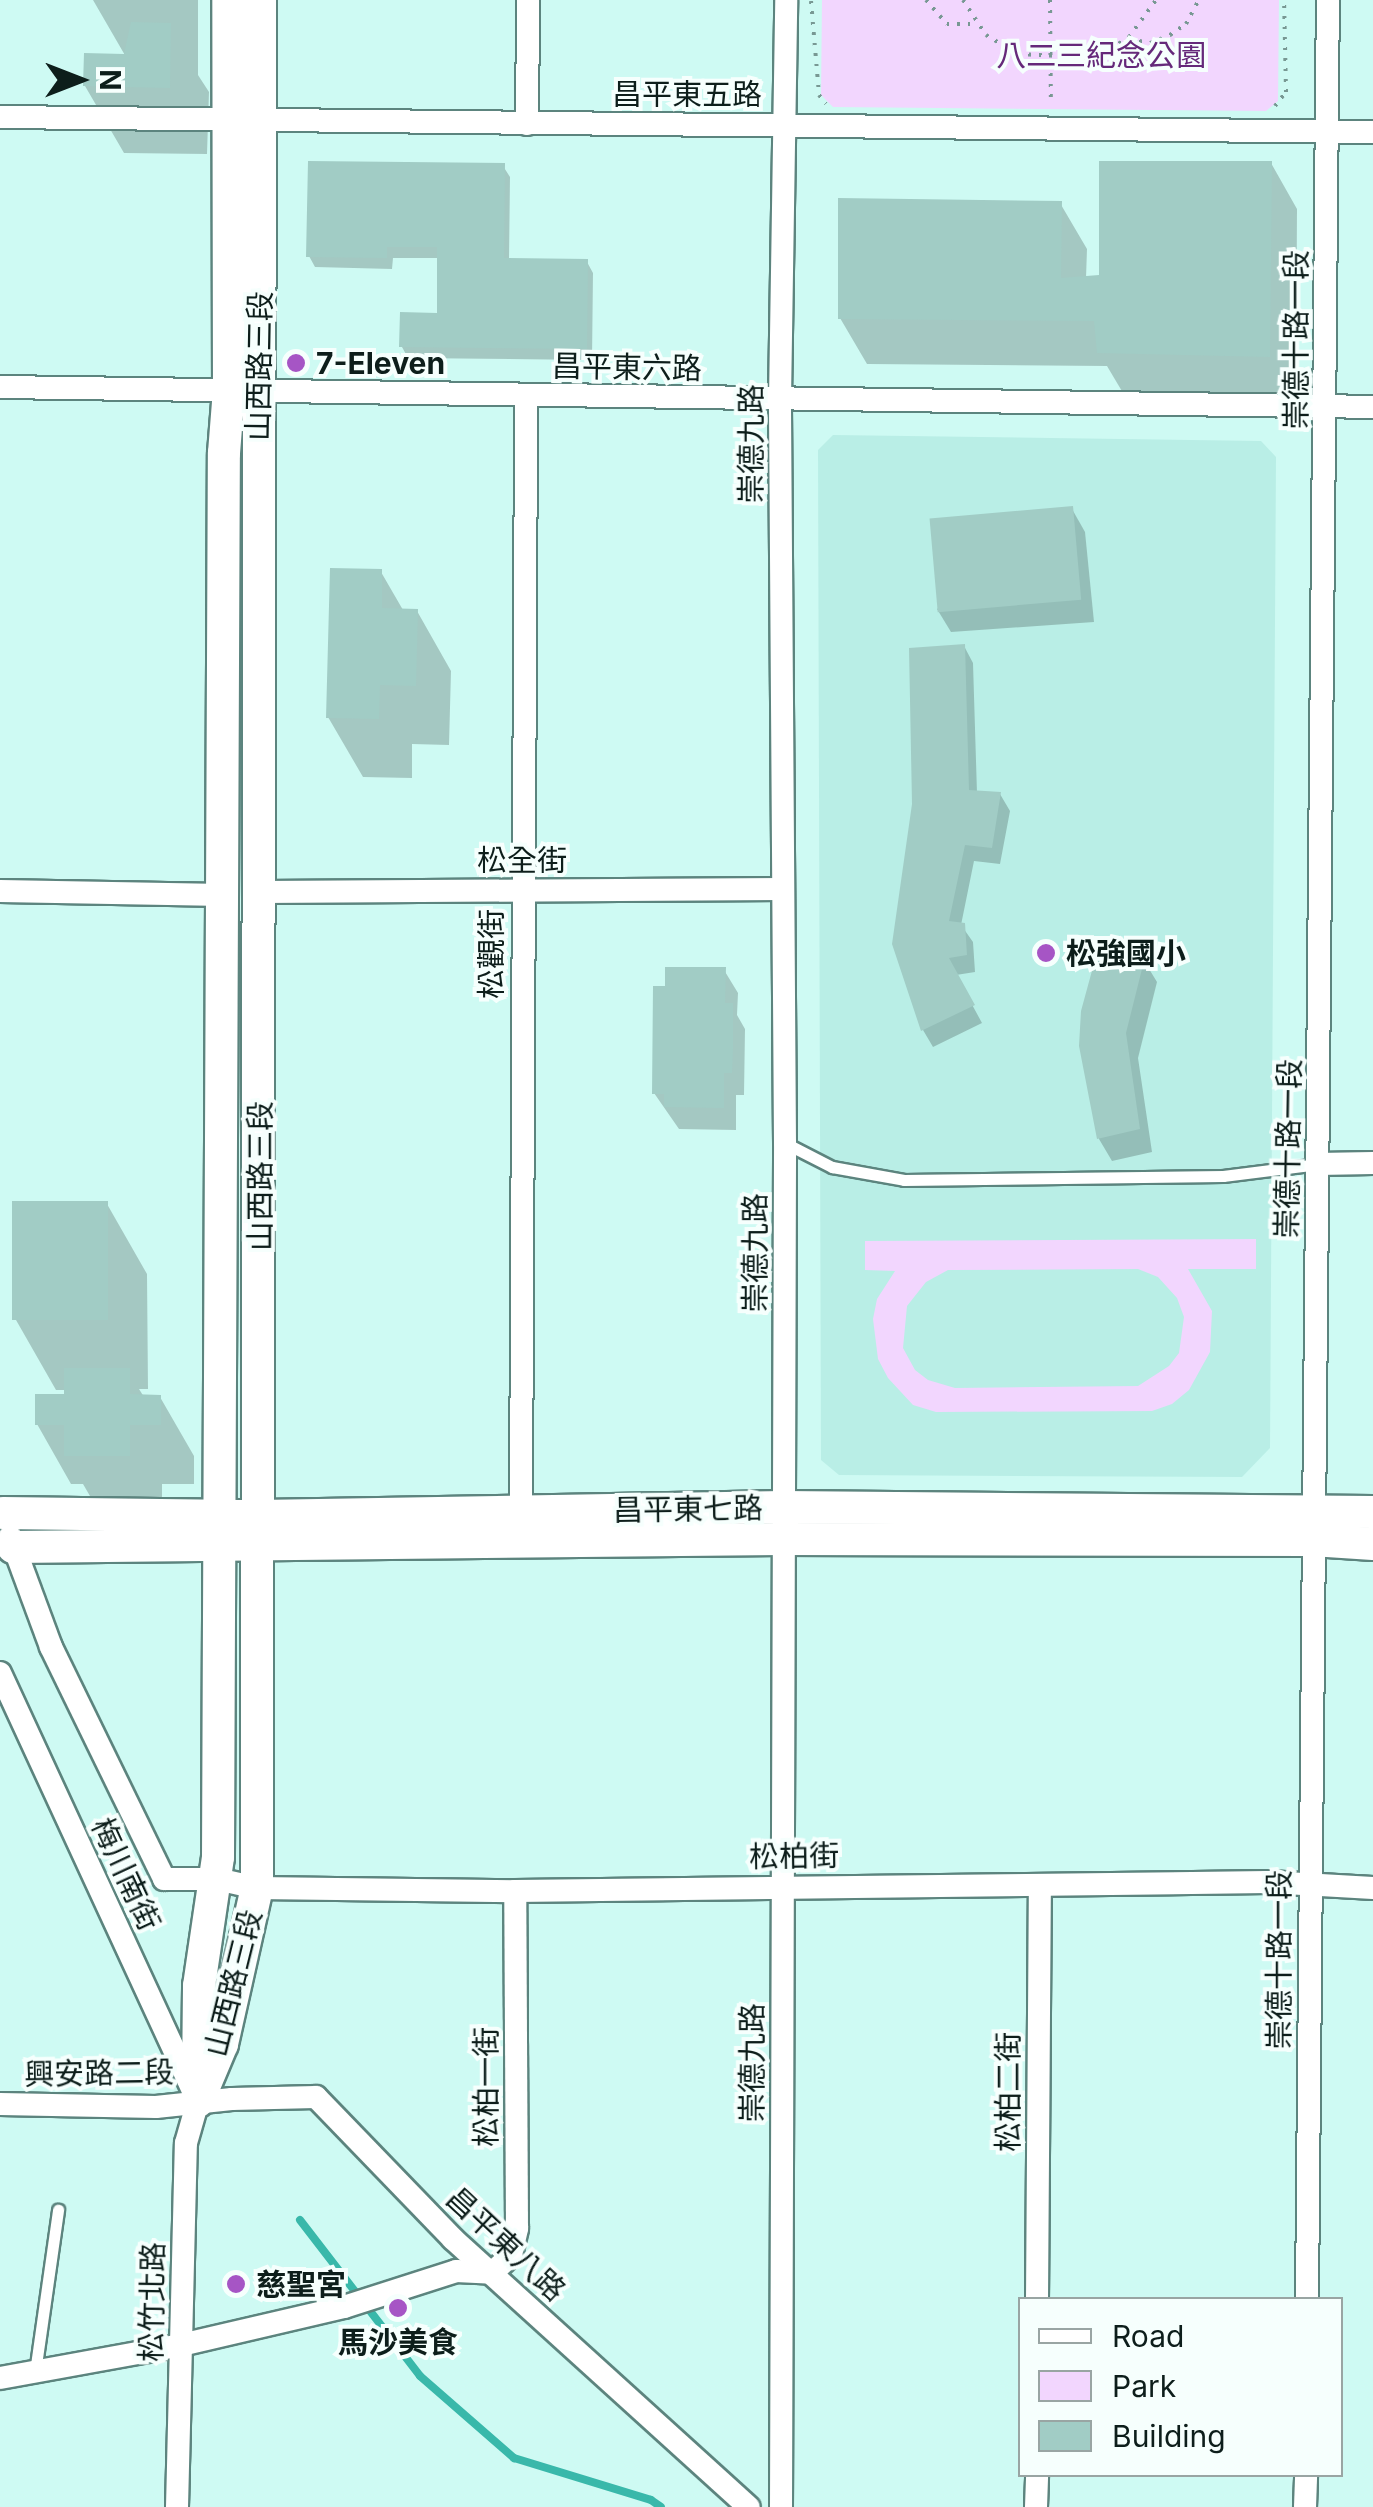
<!DOCTYPE html>
<html>
<head>
<meta charset="utf-8">
<style>
  body { margin:0 }
  #map { position:relative; width:1373px; height:2507px; overflow:hidden; background:#cefaf3; font-family:Inter,"Noto Sans TC",sans-serif }
  div>[style] { position:absolute }
  .built>* { inset:0; background:#b9eee6 }
  .green>* { inset:0; background:#f2d6fe }
  .shadow>* { inset:0; background:#0003 }
  .stream>* { height:8px; margin:-4px; padding:0 4px; transform-origin:4px; border-radius:4px; background:#39b8aa }
  .building>* { inset:0; background:#a1ccc5; transform-origin:0 0 }
  .path>* { height:4px; margin-top:-2px; transform-origin:0; background:repeating-linear-gradient(90deg,#789893 0 2.5px,transparent 0 10.5px) }
  .roads { filter:drop-shadow(2px 0 #5c847e) drop-shadow(-2px 0 #5c847e) drop-shadow(0 2px #5c847e) drop-shadow(0 -2px #5c847e) }
  .lane>* { height:11px; margin:-5.5px; padding:0 5.5px; transform-origin:5.5px; border-radius:5.5px; background:#fff }
  .street>* { height:22px; margin:-11px; padding:0 11px; transform-origin:11px; border-radius:11px; background:#fff }
  .secondary>* { height:32px; margin:-16px; padding:0 16px; transform-origin:16px; border-radius:16px; background:#fff }
  .dots>* { width:28px; height:28px; translate:-50% -50%; box-sizing:border-box; border:5px solid #f6fffd; border-radius:50% }
  span { translate:-50% -50%; white-space:nowrap; text-align:center; line-height:1.15; -webkit-text-stroke:8px #f6fffd; paint-order:stroke }
  .park-label { font-size:30px; color:#65297a }
  .street-label { font-size:30px; color:#0d1e1b }
  .poi-label { font-size:30px; color:#0d1e1b; font-weight:700 }
  .left { translate:0 -50%; text-align:left }
  .legend { position:absolute; left:1018px; top:2297px; width:325px; height:180px; box-sizing:border-box; background:#f6fffd; border:2px solid #99a5a3; margin:0; padding:12px 18px; list-style:none; font-size:30px; color:#0d1e1b }
  .legend li { display:flex; align-items:center; gap:20px; height:50px }
  .legend b { width:50px; border:2px solid #99a5a3 }
  .north { position:absolute; left:30px; top:30px; width:100px; height:100px; -webkit-text-stroke:8px #f6fffd; paint-order:stroke; rotate:90deg; font-size:28px; font-weight:700; line-height:40px; text-align:center; color:#0d1e1b }
  .north::after { content:''; display:block; margin:auto; width:35px; height:45px; background:#0d1e1b; clip-path:polygon(50% 0,100% 100%,50% 72%,0 100%) }
</style>
</head>
<body>
<div id="map">
  <div class="built">
    <i style="clip-path:polygon(833px 435px,1261px 441px,1276px 457px,1270px 1448px,1242px 1477px,839px 1475px,821px 1460px,818px 450px)"></i>
  </div>
  <div class="green">
    <i style="clip-path:polygon(822px 0,1279px 0,1278px 101px,1266px 111px,833px 107px,821px 95px)"></i>
    <i style="clip-path:polygon(evenodd,1256px 1239px,1256px 1269px,1188px 1269px,1212px 1311px,1210px 1352px,1189px 1390px,1172px 1404px,1152px 1411px,936px 1412px,913px 1405px,888px 1378px,878px 1359px,873px 1319px,877px 1299px,895px 1271px,865px 1270px,865px 1241px,1256px 1239px,1138px 1269px,1158px 1277px,1177px 1298px,1184px 1317px,1179px 1353px,1169px 1366px,1138px 1386px,955px 1388px,928px 1380px,915px 1370px,903px 1348px,907px 1306px,926px 1282px,948px 1270px,1138px 1269px)"></i>
  </div>
  <div class="shadow">
    <i style="clip-path:polygon(93px 0,198px 0,198px 75px,209px 92px,207px 154px,124px 153px,85px 86px,126px 57px)"></i>
    <i style="clip-path:polygon(1271px 163px,1297px 209px,1296px 402px,1126px 398px,1107px 366px,867px 364px,840px 318px,1060px 203px,1087px 249px,1086px 279px,1102px 277px)"></i>
    <i style="clip-path:polygon(503px 166px,510px 177px,509px 261px,587px 262px,593px 273px,592px 360px,408px 358px,402px 347px,439px 315px,439px 258px,393px 258px,392px 269px,315px 267px,309px 256px)"></i>
    <i style="clip-path:polygon(1072px 509px,1085px 532px,1094px 622px,951px 632px,937px 609px)"></i>
    <i style="clip-path:polygon(381px 572px,403px 610px,417px 611px,451px 671px,449px 745px,412px 744px,412px 778px,363px 777px,328px 717px)"></i>
    <i style="clip-path:polygon(964px 646px,973px 663px,977px 793px,1000px 794px,1010px 811px,1000px 864px,974px 861px,961px 925px,973px 942px,975px 972px,956px 975px,982px 1023px,933px 1047px,923px 1030px)"></i>
    <i style="clip-path:polygon(1143px 959px,1157px 982px,1138px 1058px,1152px 1152px,1112px 1161px,1099px 1139px,1081px 1046px)"></i>
    <i style="clip-path:polygon(724px 970px,738px 993px,737px 1015px,745px 1029px,744px 1095px,736px 1095px,736px 1130px,679px 1129px,654px 1093px,667px 988px)"></i>
    <i style="clip-path:polygon(107px 1204px,147px 1274px,148px 1389px,139px 1389px,144px 1397px,160px 1397px,194px 1456px,194px 1484px,162px 1484px,162px 1515px,101px 1515px,83px 1484px,71px 1484px,37px 1424px,67px 1397px,67px 1390px,56px 1390px,16px 1320px)"></i>
  </div>
  <div class="stream">
    <i style="left:300px;top:2220px;width:197px;rotate:52.4deg"></i>
    <i style="left:420px;top:2376px;width:125px;rotate:41.1deg"></i>
    <i style="left:514px;top:2458px;width:143px;rotate:17deg"></i>
    <i style="left:651px;top:2500px;width:12px;rotate:35deg"></i>
  </div>
  <div class="building">
    <i style="clip-path:polygon(131px 22px,171px 23px,170px 88px,83px 86px,84px 53px,124px 54px)"></i>
    <i style="clip-path:polygon(308px 161px,505px 163px,504px 258px,588px 259px,587px 349px,399px 347px,400px 312px,437px 313px,437px 247px,387px 247px,387px 258px,306px 257px)"></i>
    <i style="clip-path:polygon(1099px 161px,1272px 161px,1270px 357px,1097px 353px,1094px 321px,838px 319px,838px 198px,1062px 201px,1061px 278px,1099px 275px)"></i>
    <i style="left:1073px;top:506px;width:94px;height:144px;rotate:85deg"></i>
    <i style="clip-path:polygon(330px 568px,382px 569px,382px 608px,418px 609px,416px 686px,380px 685px,379px 719px,326px 718px)"></i>
    <i style="clip-path:polygon(965px 644px,969px 790px,1001px 792px,992px 848px,965px 845px,949px 921px,965px 923px,967px 955px,949px 958px,975px 1005px,921px 1031px,892px 944px,912px 804px,909px 648px)"></i>
    <i style="clip-path:polygon(1099px 945px,1145px 957px,1126px 1033px,1140px 1129px,1097px 1139px,1079px 1046px,1081px 1011px)"></i>
    <i style="clip-path:polygon(665px 967px,726px 967px,725px 1003px,733px 1003px,733px 1048px,732px 1073px,724px 1073px,724px 1108px,664px 1107px,664px 1094px,652px 1094px,653px 986px,665px 986px)"></i>
    <i style="left:108px;top:1201px;width:119px;height:96px;rotate:90deg"></i>
    <i style="clip-path:polygon(64px 1368px,130px 1368px,130px 1394px,161px 1395px,161px 1425px,130px 1425px,130px 1456px,64px 1456px,64px 1425px,35px 1425px,35px 1394px,64px 1394px)"></i>
  </div>
  <div class="path">
    <i style="left:926px;top:0;width:32px;rotate:49deg"></i>
    <i style="left:947px;top:24px;width:29px"></i>
    <i style="left:963px;top:0;width:42px;rotate:56.7deg"></i>
    <i style="left:986px;top:35px;width:37px;rotate:31deg"></i>
    <i style="left:1018px;top:54px;width:63px;rotate:2.7deg"></i>
    <i style="left:1081px;top:57px;width:30px;rotate:-15deg"></i>
    <i style="left:1110px;top:49px;width:22px;rotate:-32deg"></i>
    <i style="left:1129px;top:37px;width:46px;rotate:-53.9deg"></i>
    <i style="left:1050px;top:0;width:105px;rotate:89.5deg"></i>
    <i style="left:811px;top:1px;width:94px;rotate:85.1deg"></i>
    <i style="left:819px;top:95px;width:11px;rotate:52deg"></i>
    <i style="left:1129px;top:39px;width:21px;rotate:11deg"></i>
    <i style="left:1150px;top:43px;width:22px;rotate:-22deg"></i>
    <i style="left:1170px;top:35px;width:19px;rotate:-35deg"></i>
    <i style="left:1186px;top:24px;width:27px;rotate:-62deg"></i>
    <i style="left:1275px;top:106px;width:18px;rotate:-52deg"></i>
    <i style="left:1286px;top:92px;width:92px;rotate:-91.2deg"></i>
  </div>
  <div class="roads">
    <div class="lane">
      <i style="left:785px;top:1143px;width:53px;rotate:27.1deg"></i>
      <i style="left:832px;top:1167px;width:73px;rotate:10.2deg"></i>
      <i style="left:904px;top:1180px;width:319px;rotate:-0.7deg"></i>
      <i style="left:1223px;top:1176px;width:96px;rotate:-7.2deg"></i>
      <i style="left:35px;top:2372px;width:164px;rotate:-81.9deg"></i>
    </div>
    <div class="street">
      <i style="left:0;top:117px;width:1373px;rotate:0.63deg"></i>
      <i style="left:527px;top:124px;width:124px;rotate:-89.5deg"></i>
      <i style="left:0;top:387px;width:1373px;rotate:0.83deg"></i>
      <i style="left:0;top:891px;width:224px;rotate:1deg"></i>
      <i style="left:261px;top:892px;width:522px;rotate:-0.33deg"></i>
      <i style="left:1318px;top:1164px;width:55px;rotate:-1deg"></i>
      <i style="left:521px;top:1513px;width:1117px;rotate:-89.74deg"></i>
      <i style="left:10px;top:1536px;width:118px;rotate:69.7deg"></i>
      <i style="left:51px;top:1647px;width:258px;rotate:64deg"></i>
      <i style="left:164px;top:1879px;width:53px"></i>
      <i style="left:217px;top:1879px;width:41px;rotate:12.7deg"></i>
      <i style="left:257px;top:1888px;width:258px;rotate:0.7deg"></i>
      <i style="left:515px;top:1891px;width:753px;rotate:-0.68deg"></i>
      <i style="left:1268px;top:1882px;width:105px;rotate:3.3deg"></i>
      <i style="left:0;top:1673px;width:463px;rotate:65.2deg"></i>
      <i style="left:0;top:2104px;width:156px;rotate:1.1deg"></i>
      <i style="left:156px;top:2107px;width:76px;rotate:-6deg"></i>
      <i style="left:232px;top:2099px;width:84px;rotate:-1.4deg"></i>
      <i style="left:316px;top:2097px;width:197px;rotate:46deg"></i>
      <i style="left:453px;top:2239px;width:399px;rotate:42.2deg"></i>
      <i style="left:1037px;top:2300px;width:415px;rotate:-89.6deg"></i>
      <i style="left:1307px;top:2300px;width:2300px;rotate:-89.48deg"></i>
      <i style="left:0;top:2378px;width:184px;rotate:-10.3deg"></i>
      <i style="left:181px;top:2345px;width:167px;rotate:-13.1deg"></i>
      <i style="left:344px;top:2307px;width:118px;rotate:-17.8deg"></i>
      <i style="left:456px;top:2271px;width:36px;rotate:3deg"></i>
      <i style="left:492px;top:2273px;width:26px;rotate:-43deg"></i>
      <i style="left:511px;top:2255px;width:28px;rotate:-77deg"></i>
      <i style="left:517px;top:2228px;width:337px;rotate:-90.3deg"></i>
      <i style="left:177px;top:2507px;width:364px;rotate:-88.6deg"></i>
      <i style="left:186px;top:2143px;width:44px;rotate:-74.1deg"></i>
      <i style="left:781px;top:2507px;width:1364px;rotate:-89.83deg"></i>
      <i style="left:785px;top:1143px;width:744px;rotate:-90.39deg"></i>
      <i style="left:780px;top:399px;width:399px;rotate:-89.1deg"></i>
      <i style="left:1036px;top:2507px;width:33px;rotate:-88deg"></i>
      <i style="left:1305px;top:2507px;width:33px;rotate:-88deg"></i>
    </div>
    <div class="secondary">
      <i style="left:3px;top:1513px;width:256px;rotate:0.7deg"></i>
      <i style="left:259px;top:1516px;width:524px;rotate:-0.98deg"></i>
      <i style="left:783px;top:1507px;width:590px;rotate:0.49deg"></i>
      <i style="left:13px;top:1547px;width:768px;rotate:-0.6deg"></i>
      <i style="left:781px;top:1539px;width:531px;rotate:0.11deg"></i>
      <i style="left:1312px;top:1540px;width:61px;rotate:3.8deg"></i>
      <i style="left:198px;top:2084px;width:98px;rotate:-89.4deg"></i>
      <i style="left:199px;top:1986px;width:130px;rotate:-81.6deg"></i>
      <i style="left:218px;top:1857px;width:1404px;rotate:-89.76deg"></i>
      <i style="left:224px;top:453px;width:64px;rotate:-85.5deg"></i>
      <i style="left:229px;top:389px;width:389px;rotate:-90.1deg"></i>
      <i style="left:198px;top:2101px;width:62px;rotate:-67.2deg"></i>
      <i style="left:222px;top:2044px;width:160px;rotate:-77.4deg"></i>
      <i style="left:257px;top:1888px;width:1888px;rotate:-89.91deg"></i>
    </div>
  </div>
  <div class="dots">
    <i style="left:296px;top:363px;background:#a655c5"></i>
    <i style="left:1046px;top:953px;background:#a655c5"></i>
    <i style="left:236px;top:2284px;background:#a655c5"></i>
    <i style="left:398px;top:2308px;background:#a655c5"></i>
  </div>
  <div class="park-label">
    <span style="left:1101px;top:55px">八二三紀念公園</span>
  </div>
  <div class="street-label">
    <span style="left:687px;top:94px">昌平東五路</span>
    <span style="left:1296px;top:340px;rotate:-90deg">崇德十路一段</span>
    <span style="left:259px;top:366px;rotate:-89deg">山西路三段</span>
    <span style="left:627px;top:367px;rotate:1deg">昌平東六路</span>
    <span style="left:751px;top:444px;rotate:-90deg">崇德九路</span>
    <span style="left:522px;top:860px">松全街</span>
    <span style="left:491px;top:954px;rotate:-90deg">松觀街</span>
    <span style="left:1288px;top:1149px;rotate:-89deg">崇德十路一段</span>
    <span style="left:260px;top:1176px;rotate:-90deg">山西路三段</span>
    <span style="left:755px;top:1253px;rotate:-90deg">崇德九路</span>
    <span style="left:688px;top:1509px;rotate:-1deg">昌平東七路</span>
    <span style="left:794px;top:1856px;rotate:-1deg">松柏街</span>
    <span style="left:126px;top:1874px;rotate:65deg">梅川南街</span>
    <span style="left:1279px;top:1960px;rotate:-90deg">崇德十路一段</span>
    <span style="left:233px;top:1983px;rotate:-76deg">山西路三段</span>
    <span style="left:752px;top:2063px;rotate:-90deg">崇德九路</span>
    <span style="left:99px;top:2073px;rotate:-1deg">興安路二段</span>
    <span style="left:486px;top:2087px;rotate:-90deg">松柏一街</span>
    <span style="left:1008px;top:2092px;rotate:-90deg">松柏二街</span>
    <span style="left:506px;top:2244px;rotate:43deg">昌平東八路</span>
    <span style="left:152px;top:2302px;rotate:-89deg">松竹北路</span>
  </div>
  <div class="poi-label">
    <span class="left" style="left:316px;top:363px">7-Eleven</span>
    <span class="left" style="left:1066px;top:953px">松強國小</span>
    <span class="left" style="left:256px;top:2284px">慈聖宮</span>
    <span style="left:398px;top:2342px">馬沙美食</span>
  </div>
  <ul class="legend">
  <li><b style="height:12px;background:#fff"></b>Road</li>
  <li><b style="height:28px;background:#f2d6fe"></b>Park</li>
  <li><b style="height:28px;background:#a1ccc5"></b>Building</li>
  </ul>
  <div class="north">N</div>
</div>
</body>
</html>
